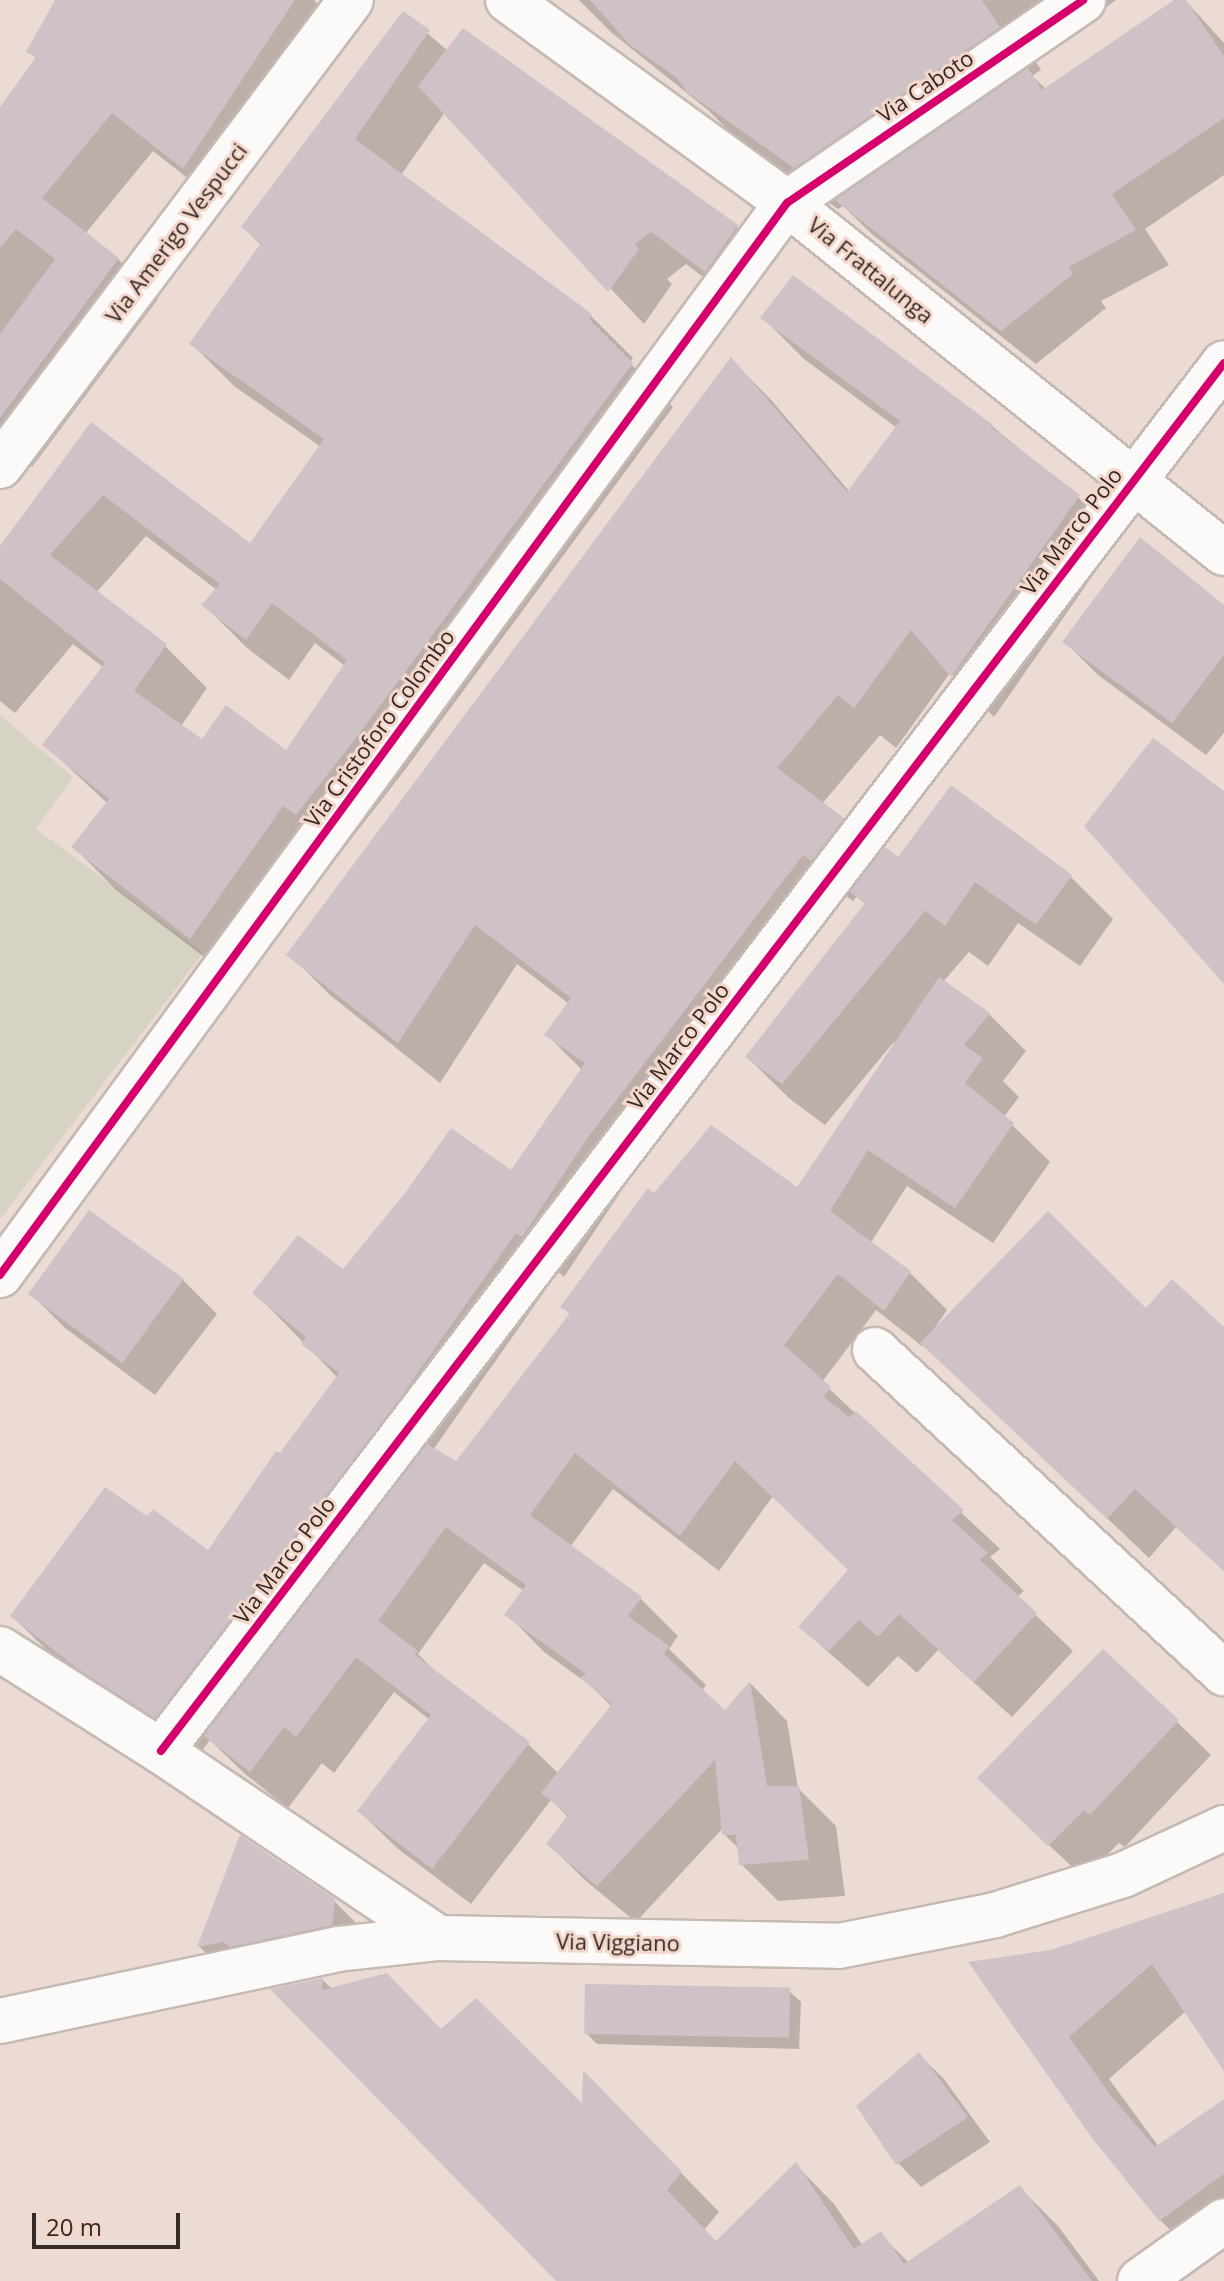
<!DOCTYPE html>
<html>
<head>
<meta charset="utf-8">
<style>
  body { margin:0 }
  #map { position:relative; width:1224px; height:2281px; overflow:hidden; background:#ebdbd4; font-family:"Open Sans",sans-serif }
  div>[style] { position:absolute }
  .green>* { inset:0; background:#d6d3c2 }
  .shadow>* { inset:0; background:#0003 }
  .building>* { inset:0; background:#cec2c6; transform-origin:0 0 }
  .roads { filter:drop-shadow(2px 0 #c5b9b3) drop-shadow(-2px 0 #c5b9b3) drop-shadow(0 2px #c5b9b3) drop-shadow(0 -2px #c5b9b3) }
  .minor>* { height:44px; margin:-22px; padding:0 22px; transform-origin:22px; border-radius:22px; background:#fcfaf9 }
  .major>* { height:44px; margin:-22px; padding:0 22px; transform-origin:22px; border-radius:22px; background:#fcfaf9 }
  .cycleway>* { height:8px; margin:-4px; padding:0 4px; transform-origin:4px; border-radius:4px; background:#d6006c }
  span { translate:-50% -50%; white-space:nowrap; text-align:center; line-height:1.15; -webkit-text-stroke:6px #f4d7cb; paint-order:stroke }
  .street-label { font-size:22px; color:#342925 }
  .scale { position:absolute; left:32px; top:2213px; width:148px; height:36px; box-sizing:border-box; border:4px solid #342925; border-top:0; padding-left:10px; font-size:24px; line-height:28px; white-space:nowrap; color:#342925; -webkit-text-stroke:6px #f4d7cb; paint-order:stroke }
</style>
</head>
<body>
<div id="map">
  <div class="green">
    <i style="clip-path:polygon(0 715px,73px 777px,36px 829px,203px 953px,0 1219px)"></i>
  </div>
  <div class="shadow">
    <i style="clip-path:polygon(57px 0,314px 0,342px 29px,224px 207px,153px 151px,85px 234px,118px 259px,158px 299px,32px 467px,0 443px,0 111px,37px 59px,28px 51px)"></i>
    <i style="clip-path:polygon(579px 0,1116px 0,1034px 59px,1041px 70px,1032px 76px,1046px 89px,1177px 0,1185px 0,1224px 43px,1224px 175px,1145px 229px,1169px 265px,1101px 301px,1106px 308px,1036px 364px,872px 234px,843px 206px,838px 209px,732px 134px,708px 110px,612px 33px)"></i>
    <i style="clip-path:polygon(evenodd,404px 13px,448px 51px,736px 226px,770px 260px,740px 305px,686px 264px,667px 279px,672px 284px,644px 324px,445px 112px,401px 175px,591px 316px,633px 358px,630px 363px,673px 407px,404px 771px,338px 856px,326px 847px,233px 979px,115px 889px,73px 846px,108px 804px,45px 745px,104px 668px,73px 644px,15px 713px,0 701px,0 550px,92px 425px,251px 546px,321px 447px,234px 386px,192px 344px,262px 246px,243px 227px,404px 13px,146px 536px,217px 590px,204px 605px,246px 647px,289px 680px,315px 643px,345px 666px,287px 753px,202px 741px,181px 726px,207px 688px,165px 646px,96px 593px,146px 536px)"></i>
    <i style="clip-path:polygon(evenodd,763px 318px,992px 426px,1078px 497px,1119px 538px,994px 717px,950px 673px,896px 748px,880px 735px,822px 804px,880px 856px,898px 860px,951px 788px,1071px 877px,1113px 919px,1080px 966px,1018px 923px,988px 966px,969px 952px,943px 982px,989px 1014px,1026px 1051px,1003px 1081px,1019px 1097px,1004px 1117px,1050px 1162px,993px 1243px,907px 1186px,870px 1244px,910px 1273px,947px 1310px,934px 1329px,1146px 1311px,1224px 1330px,1224px 1571px,1176px 1527px,1149px 1558px,924px 1344px,922px 1346px,876px 1310px,822px 1382px,1000px 1549px,990px 1557px,1024px 1591px,1017px 1597px,1073px 1651px,1012px 1717px,938px 1650px,917px 1673px,898px 1656px,868px 1687px,800px 1627px,850px 1570px,773px 1496px,719px 1571px,613px 1489px,570px 1547px,641px 1599px,678px 1636px,669px 1649px,706px 1685px,702px 1691px,726px 1713px,751px 1684px,787px 1721px,798px 1788px,836px 1826px,845px 1896px,778px 1901px,741px 1864px,740px 1850px,724px 1834px,723px 1828px,636px 1922px,586px 1881px,548px 1844px,569px 1818px,551px 1800px,471px 1904px,397px 1848px,359px 1811px,430px 1720px,394px 1692px,334px 1773px,322px 1763px,288px 1808px,244px 1773px,210px 1740px,197px 1757px,54px 1657px,12px 1616px,147px 1519px,208px 1552px,338px 1378px,255px 1293px,343px 1272px,512px 1172px,582px 1070px,546px 1034px,569px 1004px,517px 964px,440px 1083px,330px 995px,289px 954px,732px 360px,772px 401px,850px 492px,897px 428px,804px 359px,763px 318px,845px 895px,853px 901px,857px 896px,866px 905px,747px 1057px,790px 1099px,825px 1125px,893px 1043px,895px 1045px,797px 1190px,655px 1195px,563px 1307px,571px 1315px,457px 1464px,433px 1450px,558px 1272px,564px 1277px,630px 1178px,845px 895px,763px 318px,484px 1563px,524px 1591px,507px 1614px,544px 1652px,591px 1686px,612px 1707px,559px 1774px,528px 1744px,445px 1681px,418px 1654px,484px 1563px)"></i>
    <i style="clip-path:polygon(1224px 608px,1224px 733px,1206px 755px,1098px 675px,1064px 641px)"></i>
    <i style="clip-path:polygon(90px 1212px,183px 1280px,217px 1314px,155px 1395px,65px 1328px,31px 1294px)"></i>
    <i style="clip-path:polygon(1177px 1722px,1211px 1755px,1125px 1847px,1119px 1843px,1084px 1878px,1014px 1812px)"></i>
    <i style="clip-path:polygon(1224px 1893px,1224px 2068px,1186px 2011px,1109px 2079px,1159px 2147px,1224px 2102px,1224px 2245px,1202px 2261px,1160px 2220px,972px 1963px,1052px 1952px)"></i>
    <i style="clip-path:polygon(334px 1901px,358px 1925px,355px 1948px,222px 1970px,199px 1946px)"></i>
    <i style="clip-path:polygon(323px 1980px,332px 1989px,442px 2031px,583px 2108px,621px 2111px,719px 2212px,704px 2230px,717px 2243px,796px 2165px,834px 2204px,863px 2246px,880px 2234px,909px 2263px,1019px 2187px,1058px 2226px,1099px 2281px,560px 2281px,274px 1990px)"></i>
    <i style="clip-path:polygon(789px 1991px,801px 2002px,799px 2049px,597px 2044px,586px 2033px)"></i>
    <i style="clip-path:polygon(919px 2055px,943px 2078px,990px 2142px,921px 2187px,898px 2163px)"></i>
  </div>
  <div class="building">
    <i style="clip-path:polygon(55px 0,295px 0,183px 169px,112px 113px,42px 198px,119px 258px,0 418px,0 334px,55px 259px,16px 229px,0 248px,0 107px,36px 57px,26px 52px)"></i>
    <i style="clip-path:polygon(590px 0,982px 0,1000px 27px,794px 168px,687px 92px,677px 78px,630px 45px)"></i>
    <i style="clip-path:polygon(1174px 0,1186px 0,1224px 56px,1224px 118px,1112px 194px,1136px 230px,1069px 267px,1073px 274px,1001px 331px,835px 200px,1028px 68px,1042px 90px)"></i>
    <i style="clip-path:polygon(evenodd,403px 11px,430px 30px,355px 139px,592px 314px,589px 319px,633px 363px,363px 729px,296px 815px,283px 806px,190px 939px,71px 847px,109px 799px,42px 745px,105px 663px,0 579px,0 546px,91px 422px,250px 543px,324px 439px,189px 344px,261px 243px,241px 227px,403px 11px,103px 495px,220px 584px,201px 605px,246px 640px,272px 603px,347px 660px,286px 750px,226px 705px,202px 739px,134px 691px,167px 644px,50px 555px,103px 495px)"></i>
    <i style="clip-path:polygon(463px 28px,738px 225px,705px 272px,651px 232px,635px 244px,639px 249px,608px 292px,418px 86px)"></i>
    <i style="clip-path:polygon(793px 275px,993px 425px,991px 427px,1080px 495px,951px 677px,911px 630px,854px 708px,838px 695px,777px 768px,844px 818px,811px 861px,803px 855px,589px 1136px,522px 1237px,516px 1233px,395px 1405px,155px 1718px,78px 1669px,10px 1616px,105px 1487px,147px 1516px,153px 1509px,208px 1550px,276px 1451px,280px 1453px,339px 1373px,301px 1344px,306px 1337px,252px 1293px,298px 1235px,343px 1269px,405px 1193px,451px 1128px,511px 1170px,585px 1063px,544px 1035px,571px 998px,475px 925px,398px 1043px,286px 955px,731px 357px,847px 492px,900px 421px,760px 318px)"></i>
    <i style="clip-path:polygon(1140px 537px,1224px 605px,1224px 655px,1172px 723px,1062px 642px)"></i>
    <i style="clip-path:polygon(1153px 738px,1224px 791px,1224px 984px,1084px 826px)"></i>
    <i style="clip-path:polygon(951px 785px,1072px 875px,1036px 925px,975px 882px,945px 926px,925px 911px,782px 1084px,745px 1057px,865px 903px,850px 892px,885px 847px,898px 857px)"></i>
    <i style="clip-path:polygon(939px 977px,990px 1013px,964px 1045px,983px 1058px,965px 1083px,1014px 1123px,955px 1208px,868px 1150px,830px 1211px,911px 1271px,884px 1311px,838px 1274px,784px 1345px,831px 1387px,824px 1397px,849px 1417px,856px 1411px,964px 1510px,952px 1520px,988px 1553px,980px 1560px,1037px 1613px,974px 1682px,899px 1614px,878px 1637px,859px 1620px,829px 1651px,798px 1627px,848px 1570px,735px 1461px,680px 1536px,575px 1453px,530px 1515px,642px 1597px,628px 1616px,669px 1646px,664px 1654px,725px 1710px,750px 1681px,767px 1786px,799px 1786px,809px 1860px,739px 1865px,736px 1835px,722px 1835px,715px 1760px,597px 1886px,546px 1844px,568px 1815px,541px 1793px,612px 1704px,580px 1678px,586px 1674px,504px 1615px,526px 1585px,446px 1527px,378px 1621px,418px 1651px,415px 1655px,530px 1742px,432px 1869px,357px 1811px,431px 1715px,356px 1657px,296px 1737px,284px 1727px,250px 1772px,204px 1736px,427px 1444px,456px 1461px,570px 1313px,560px 1307px,648px 1188px,654px 1193px,711px 1125px,797px 1187px)"></i>
    <i style="left:89px;top:1210px;width:117px;height:104px;rotate:36deg"></i>
    <i style="clip-path:polygon(1048px 1211px,1146px 1308px,1172px 1279px,1224px 1327px,1224px 1571px,1135px 1489px,1107px 1519px,920px 1343px)"></i>
    <i style="clip-path:polygon(1103px 1649px,1179px 1720px,1090px 1815px,1084px 1810px,1048px 1846px,977px 1778px)"></i>
    <i style="clip-path:polygon(240px 1835px,335px 1899px,332px 1925px,229px 1947px,224px 1942px,197px 1947px)"></i>
    <i style="clip-path:polygon(1224px 1893px,1224px 2071px,1152px 1964px,1069px 2037px,1112px 2097px,1155px 2147px,1224px 2099px,1224px 2174px,1159px 2221px,1092px 2138px,968px 1962px,1051px 1950px)"></i>
    <i style="clip-path:polygon(387px 1973px,441px 2029px,476px 1998px,582px 2103px,583px 2070px,682px 2172px,667px 2190px,716px 2241px,796px 2162px,854px 2249px,881px 2231px,904px 2264px,1020px 2185px,1092px 2281px,556px 2281px,270px 1989px,323px 1978px,322px 1990px)"></i>
    <i style="left:585px;top:1984px;width:205px;height:50px;rotate:1deg"></i>
    <i style="clip-path:polygon(919px 2052px,968px 2117px,896px 2165px,856px 2106px)"></i>
  </div>
  <div class="roads">
    <div class="minor">
      <i style="left:508px;top:0;width:345px;rotate:36deg"></i>
      <i style="left:787px;top:203px;width:560px;rotate:38.69deg"></i>
      <i style="left:0;top:466px;width:583px;rotate:-53.01deg"></i>
      <i style="left:0;top:1275px;width:1330px;rotate:-53.72deg"></i>
      <i style="left:787px;top:203px;width:359px;rotate:-34.4deg"></i>
      <i style="left:875px;top:1350px;width:476px;rotate:42.8deg"></i>
      <i style="left:0;top:1649px;width:191px;rotate:32.4deg"></i>
      <i style="left:161px;top:1751px;width:334px;rotate:34deg"></i>
      <i style="left:161px;top:1751px;width:1748px;rotate:-52.55deg"></i>
      <i style="left:0;top:2021px;width:346px;rotate:-12deg"></i>
      <i style="left:338px;top:1949px;width:101px;rotate:-6.3deg"></i>
      <i style="left:438px;top:1938px;width:401px;rotate:1.1deg"></i>
      <i style="left:839px;top:1946px;width:159px;rotate:-11.2deg"></i>
      <i style="left:995px;top:1915px;width:134px;rotate:-17.4deg"></i>
      <i style="left:1123px;top:1875px;width:111px;rotate:-25deg"></i>
    </div>
    <div class="major">
      <i style="left:1140px;top:2281px;width:103px;rotate:-35.5deg"></i>
    </div>
  </div>
  <div class="cycleway">
    <i style="left:0;top:1275px;width:1330px;rotate:-53.72deg"></i>
    <i style="left:787px;top:203px;width:359px;rotate:-34.4deg"></i>
    <i style="left:161px;top:1751px;width:1748px;rotate:-52.55deg"></i>
  </div>
  <div class="street-label">
    <span style="left:925px;top:86px;rotate:-34deg">Via Caboto</span>
    <span style="left:176px;top:233px;rotate:-53deg">Via Amerigo Vespucci</span>
    <span style="left:871px;top:270px;rotate:39deg">Via Frattalunga</span>
    <span style="left:1071px;top:531px;rotate:-53deg">Via Marco Polo</span>
    <span style="left:379px;top:728px;rotate:-54deg">Via Cristoforo Colombo</span>
    <span style="left:678px;top:1046px;rotate:-53deg">Via Marco Polo</span>
    <span style="left:284px;top:1560px;rotate:-53deg">Via Marco Polo</span>
    <span style="left:618px;top:1942px;rotate:1deg">Via Viggiano</span>
  </div>
  <div class="scale">20 m</div>
</div>
</body>
</html>
